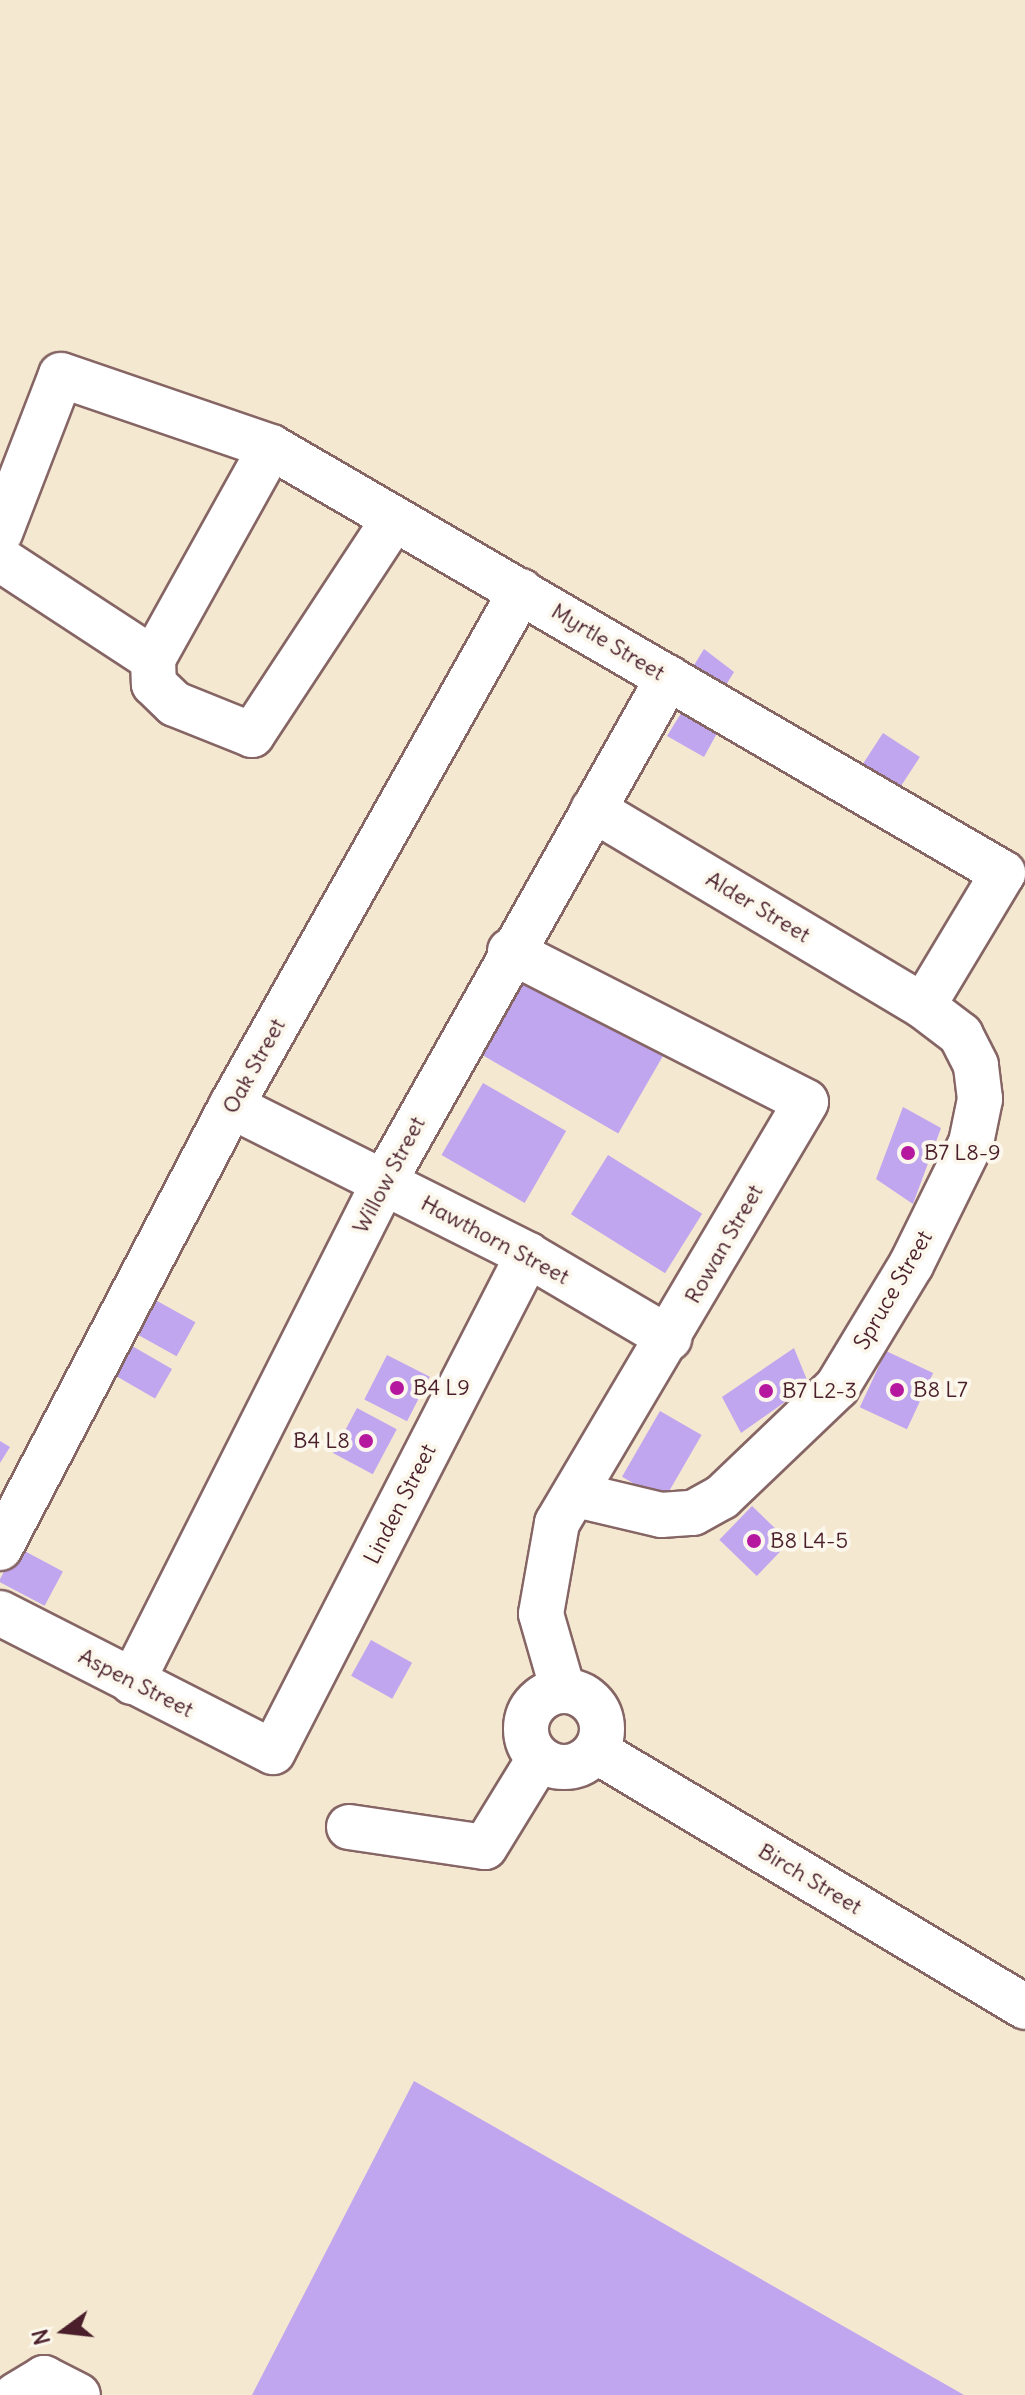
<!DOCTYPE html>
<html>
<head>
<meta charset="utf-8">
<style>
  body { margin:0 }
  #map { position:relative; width:1025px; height:2395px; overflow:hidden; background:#f5e8d1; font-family:Delius,sans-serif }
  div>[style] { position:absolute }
  .building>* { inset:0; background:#c0a5ef; transform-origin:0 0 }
  .roads { filter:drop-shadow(2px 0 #866565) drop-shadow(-2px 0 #866565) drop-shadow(0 2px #866565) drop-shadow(0 -2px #866565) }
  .minor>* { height:44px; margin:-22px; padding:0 22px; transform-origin:22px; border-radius:22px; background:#fff }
  .minor>.ring { margin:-22px; padding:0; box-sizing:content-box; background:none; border:44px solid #fff; border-radius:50% }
  .dots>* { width:22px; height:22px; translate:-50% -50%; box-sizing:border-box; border:4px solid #fbf7ec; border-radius:50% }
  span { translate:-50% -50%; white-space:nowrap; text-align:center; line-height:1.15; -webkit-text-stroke:8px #fbf7ec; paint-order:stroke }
  .street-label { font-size:22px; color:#4a1f2b }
  .poi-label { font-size:22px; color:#4a1f2b }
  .left { translate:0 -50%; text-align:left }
  .right { translate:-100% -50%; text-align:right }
  .north { position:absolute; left:24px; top:2291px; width:80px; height:80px; -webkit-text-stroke:6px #fbf7ec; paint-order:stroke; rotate:255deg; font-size:22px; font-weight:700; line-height:32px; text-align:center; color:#4a1f2b }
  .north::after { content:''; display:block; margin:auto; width:28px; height:36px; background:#4a1f2b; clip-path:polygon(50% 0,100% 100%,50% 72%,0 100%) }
</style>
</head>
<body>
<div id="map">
  <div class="building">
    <i style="clip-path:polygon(704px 649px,734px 672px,718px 698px,688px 675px)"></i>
    <i style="clip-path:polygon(683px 710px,721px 726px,704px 757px,667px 736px)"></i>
    <i style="left:883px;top:733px;width:44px;height:52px;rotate:33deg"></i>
    <i style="left:518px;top:967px;width:170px;height:94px;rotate:30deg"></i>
    <i style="left:483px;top:1083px;width:96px;height:83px;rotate:30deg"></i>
    <i style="clip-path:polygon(903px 1107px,941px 1128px,913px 1204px,876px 1179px)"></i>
    <i style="left:608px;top:1155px;width:111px;height:70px;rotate:32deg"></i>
    <i style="left:150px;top:1297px;width:52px;height:39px;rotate:29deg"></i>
    <i style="left:127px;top:1343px;width:52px;height:34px;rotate:30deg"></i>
    <i style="clip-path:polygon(794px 1348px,809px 1385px,741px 1433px,722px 1397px)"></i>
    <i style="left:886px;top:1351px;width:52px;height:62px;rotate:25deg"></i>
    <i style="left:387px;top:1355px;width:48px;height:50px;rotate:27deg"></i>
    <i style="left:357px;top:1408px;width:45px;height:51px;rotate:28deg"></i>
    <i style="left:660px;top:1411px;width:48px;height:76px;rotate:30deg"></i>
    <i style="clip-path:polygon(0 1441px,10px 1447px,0 1463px)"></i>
    <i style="left:752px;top:1506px;width:52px;height:47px;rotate:44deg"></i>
    <i style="left:17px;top:1547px;width:52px;height:39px;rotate:28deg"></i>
    <i style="left:371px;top:1640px;width:47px;height:41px;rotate:29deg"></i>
    <i style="clip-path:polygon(414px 2081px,964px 2395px,252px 2395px)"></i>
  </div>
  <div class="roads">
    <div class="minor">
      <i style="left:271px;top:447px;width:243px;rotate:119.1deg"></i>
      <i style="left:153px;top:659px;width:25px;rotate:88deg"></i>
      <i style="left:154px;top:684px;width:29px;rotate:44deg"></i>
      <i style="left:175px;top:704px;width:83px;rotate:21.9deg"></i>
      <i style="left:252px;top:735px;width:258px;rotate:-56.7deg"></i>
      <i style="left:0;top:533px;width:169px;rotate:-68.9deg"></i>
      <i style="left:61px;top:375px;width:222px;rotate:18.9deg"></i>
      <i style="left:271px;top:447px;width:847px;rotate:30.2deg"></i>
      <i style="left:1003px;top:873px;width:155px;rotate:121deg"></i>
      <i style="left:0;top:559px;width:183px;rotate:33.2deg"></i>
      <i style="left:510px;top:951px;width:332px;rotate:27deg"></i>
      <i style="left:806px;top:1102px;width:489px;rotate:120.6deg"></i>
      <i style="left:557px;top:1523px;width:92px;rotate:100deg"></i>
      <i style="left:541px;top:1614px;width:79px;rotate:73.9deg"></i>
      <i style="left:231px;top:1106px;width:332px;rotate:26.6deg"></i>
      <i style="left:528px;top:1255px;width:164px;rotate:30.5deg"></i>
      <i style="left:577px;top:1495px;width:86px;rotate:13.4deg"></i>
      <i style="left:661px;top:1515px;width:32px;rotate:-4deg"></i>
      <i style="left:693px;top:1513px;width:33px;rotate:-29deg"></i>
      <i style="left:722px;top:1497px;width:159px;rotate:-43.7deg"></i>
      <i style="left:837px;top:1387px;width:143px;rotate:-58.8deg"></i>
      <i style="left:911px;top:1265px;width:136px;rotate:-63.8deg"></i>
      <i style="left:971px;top:1143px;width:45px;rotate:-78.4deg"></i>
      <i style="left:980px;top:1099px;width:34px;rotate:-97deg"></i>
      <i style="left:976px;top:1065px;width:34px;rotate:-117deg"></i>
      <i style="left:961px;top:1035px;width:48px;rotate:-142.7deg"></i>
      <i style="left:923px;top:1006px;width:384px;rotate:-149.2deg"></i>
      <i style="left:0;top:1548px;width:499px;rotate:-62.4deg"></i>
      <i style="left:231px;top:1106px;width:591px;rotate:-60.62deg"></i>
      <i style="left:0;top:1613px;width:306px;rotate:27deg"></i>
      <i style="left:273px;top:1752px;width:559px;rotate:-62.84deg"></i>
      <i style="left:132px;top:1682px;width:560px;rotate:-63.25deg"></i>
      <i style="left:384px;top:1182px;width:579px;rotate:-60.6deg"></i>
      <i class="ring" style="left:526px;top:1691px;width:32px;height:32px"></i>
      <i style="left:596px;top:1751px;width:500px;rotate:30.8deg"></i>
      <i style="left:349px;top:1827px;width:137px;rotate:8.4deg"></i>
      <i style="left:485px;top:1847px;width:103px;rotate:-58.5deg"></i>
      <i style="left:16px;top:2395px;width:33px;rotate:-31deg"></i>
      <i style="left:44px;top:2378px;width:38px;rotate:27deg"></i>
    </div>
  </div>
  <div class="dots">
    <i style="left:908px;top:1153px;background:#b5179e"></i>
    <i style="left:397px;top:1388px;background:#b5179e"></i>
    <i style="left:897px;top:1390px;background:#b5179e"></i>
    <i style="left:766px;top:1391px;background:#b5179e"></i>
    <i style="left:366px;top:1441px;background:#b5179e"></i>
    <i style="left:754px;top:1541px;background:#b5179e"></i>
  </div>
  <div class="street-label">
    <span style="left:608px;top:642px;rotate:31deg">Myrtle Street</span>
    <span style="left:758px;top:907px;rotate:31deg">Alder Street</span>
    <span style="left:254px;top:1066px;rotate:-61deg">Oak Street</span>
    <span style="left:389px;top:1175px;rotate:-62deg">Willow Street</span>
    <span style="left:495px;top:1240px;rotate:28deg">Hawthorn Street</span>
    <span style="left:724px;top:1244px;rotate:-60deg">Rowan Street</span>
    <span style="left:893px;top:1290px;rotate:-60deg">Spruce Street</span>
    <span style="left:400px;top:1504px;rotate:-63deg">Linden Street</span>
    <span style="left:136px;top:1683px;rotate:27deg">Aspen Street</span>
    <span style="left:810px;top:1879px;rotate:31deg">Birch Street</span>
  </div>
  <div class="poi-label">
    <span class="left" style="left:924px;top:1153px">B7 L8-9</span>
    <span class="left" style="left:413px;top:1388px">B4 L9</span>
    <span class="left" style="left:913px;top:1390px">B8 L7</span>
    <span class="left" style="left:782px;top:1391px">B7 L2-3</span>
    <span class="right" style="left:350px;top:1441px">B4 L8</span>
    <span class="left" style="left:770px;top:1541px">B8 L4-5</span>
  </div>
  <div class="north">N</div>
</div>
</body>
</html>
